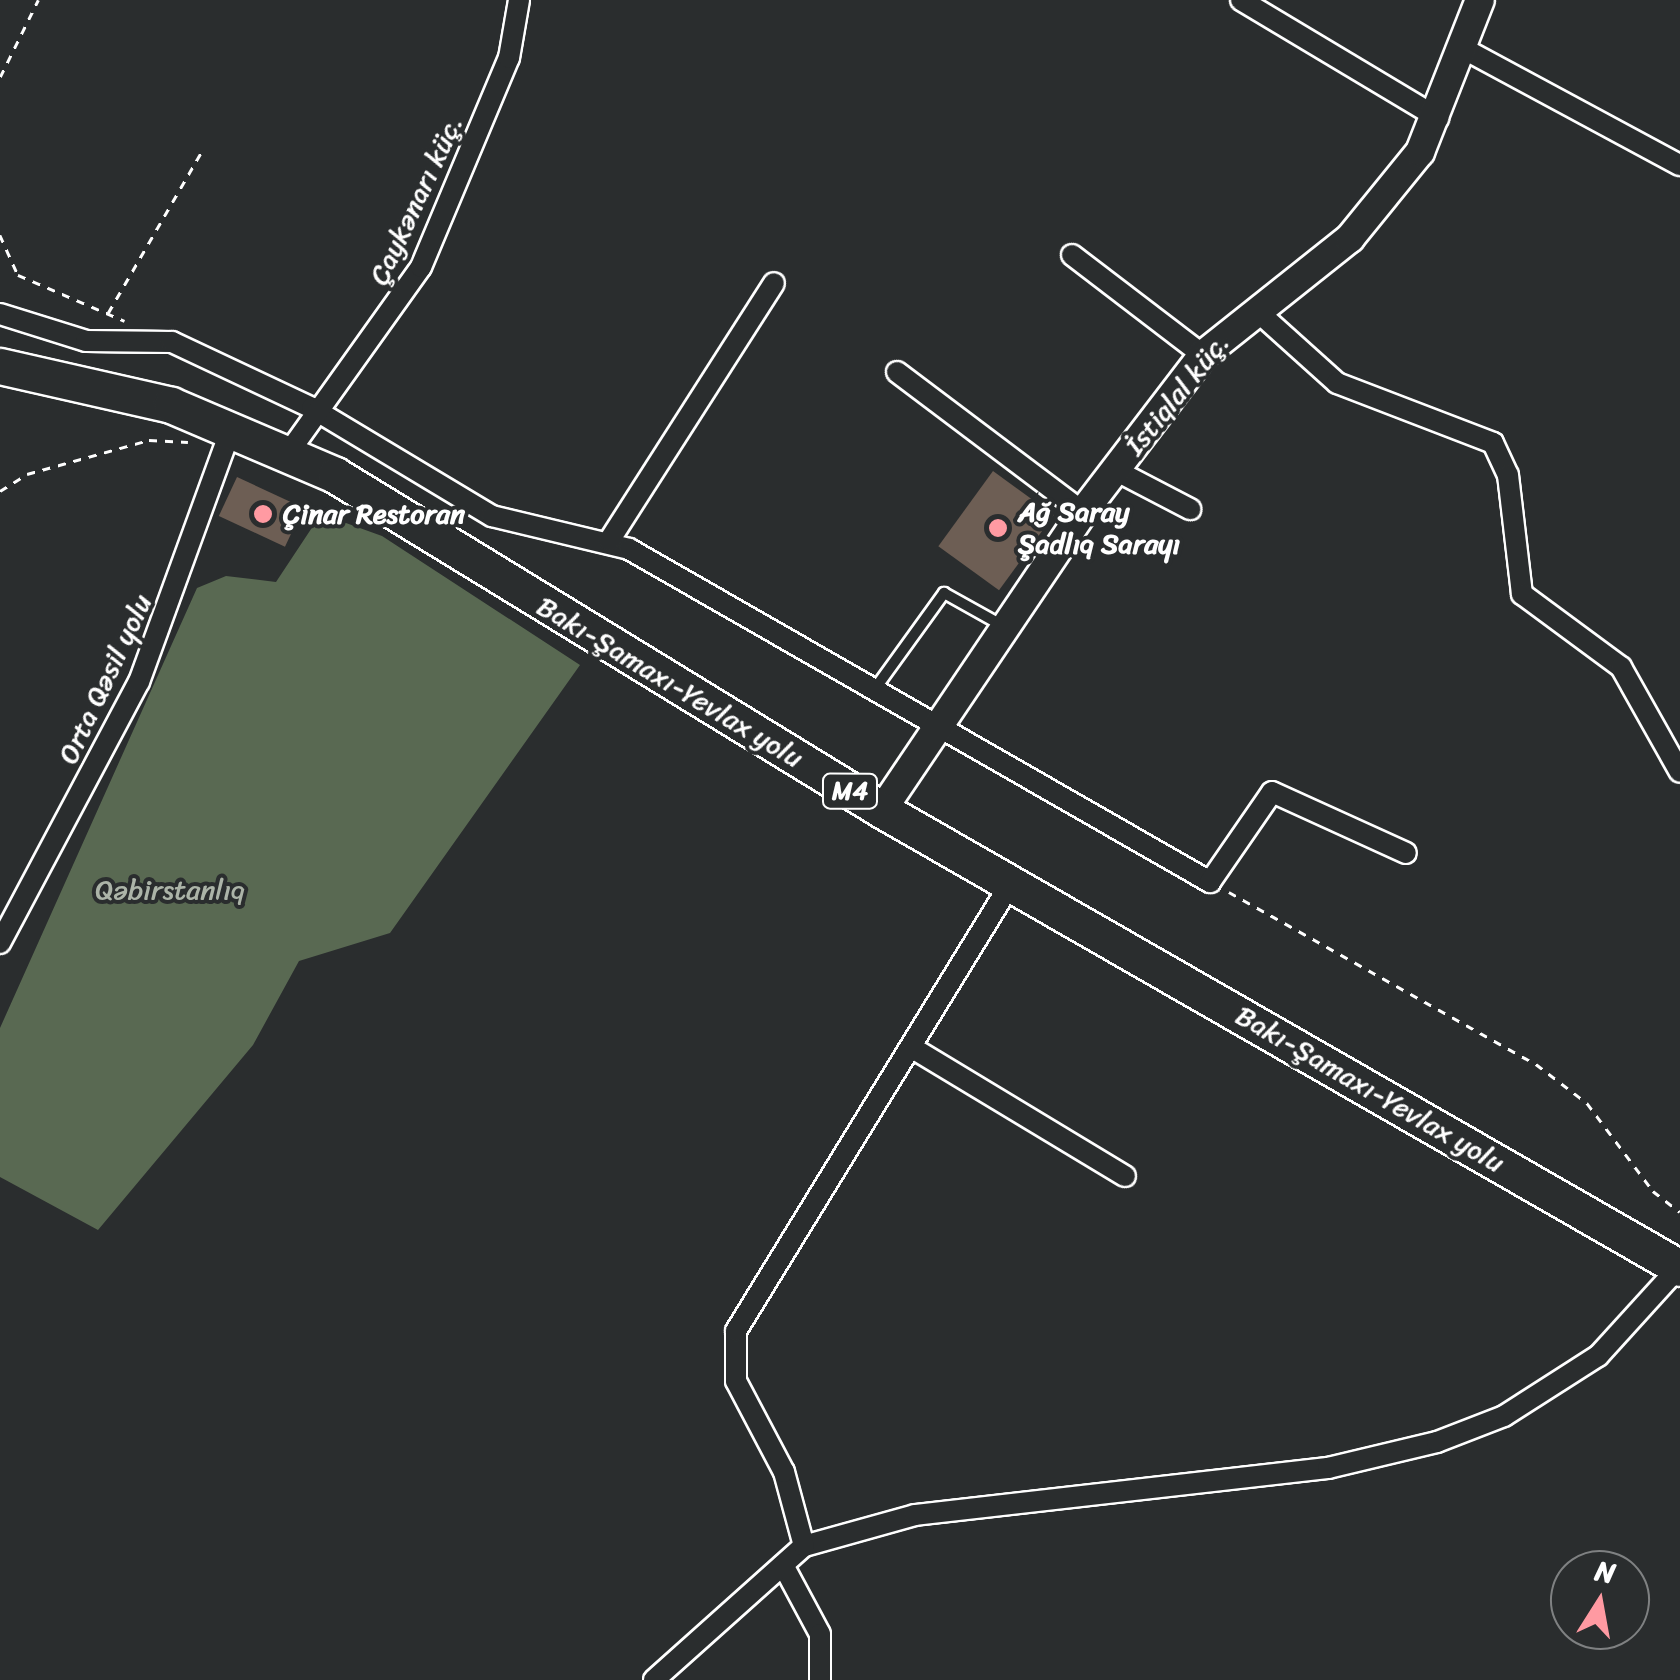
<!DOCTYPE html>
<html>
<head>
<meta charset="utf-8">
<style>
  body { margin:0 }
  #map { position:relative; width:1680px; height:1680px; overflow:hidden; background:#2a2d2e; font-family:Sriracha,sans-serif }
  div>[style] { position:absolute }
  .green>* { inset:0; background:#596952 }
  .building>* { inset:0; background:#6d5e54; transform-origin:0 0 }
  .path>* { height:2.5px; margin-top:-1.25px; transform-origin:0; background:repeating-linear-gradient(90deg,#fff 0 8px,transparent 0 16px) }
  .roads { filter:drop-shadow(2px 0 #fff) drop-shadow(-2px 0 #fff) drop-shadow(0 2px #fff) drop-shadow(0 -2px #fff) }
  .lane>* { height:10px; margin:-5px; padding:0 5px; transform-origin:5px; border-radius:5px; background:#2a2d2e }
  .street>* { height:20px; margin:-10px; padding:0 10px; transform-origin:10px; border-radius:10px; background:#2a2d2e }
  .secondary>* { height:28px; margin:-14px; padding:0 14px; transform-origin:14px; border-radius:14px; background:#2a2d2e }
  .highway>* { height:35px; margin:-17.5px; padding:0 17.5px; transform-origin:17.5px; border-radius:17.5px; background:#2a2d2e }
  .dots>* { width:28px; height:28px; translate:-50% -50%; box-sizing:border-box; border:5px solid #2a2d2e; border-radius:50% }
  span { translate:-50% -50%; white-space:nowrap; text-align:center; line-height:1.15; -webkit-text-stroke:8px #2a2d2e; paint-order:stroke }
  .shield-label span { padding:2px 8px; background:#2a2d2e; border:2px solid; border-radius:8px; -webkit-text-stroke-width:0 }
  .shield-label { font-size:25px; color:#fff; font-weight:700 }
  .street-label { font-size:28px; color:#fff }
  .poi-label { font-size:28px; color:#fff; font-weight:700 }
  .left { translate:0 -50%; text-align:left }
  .park-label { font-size:28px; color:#acb4a8 }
  .north { position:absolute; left:1550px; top:1550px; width:100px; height:100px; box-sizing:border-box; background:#2a2d2e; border:2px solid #7f8182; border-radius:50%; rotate:11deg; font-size:28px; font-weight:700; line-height:40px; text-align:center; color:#fff }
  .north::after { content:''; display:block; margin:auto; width:35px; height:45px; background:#ff9aa2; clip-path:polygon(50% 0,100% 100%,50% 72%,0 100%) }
</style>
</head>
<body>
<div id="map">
  <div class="green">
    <i style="clip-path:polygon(321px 514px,382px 536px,580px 665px,390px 933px,299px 961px,253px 1045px,98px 1230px,0 1177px,0 1028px,197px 588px,226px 576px,276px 582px)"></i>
  </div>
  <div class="building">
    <i style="left:993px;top:471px;width:75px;height:93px;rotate:36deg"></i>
    <i style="left:237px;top:477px;width:73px;height:43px;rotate:25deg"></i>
  </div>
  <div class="path">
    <i style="left:0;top:77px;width:86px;rotate:-63.7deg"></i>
    <i style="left:0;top:235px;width:44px;rotate:65.8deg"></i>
    <i style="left:18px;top:275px;width:116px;rotate:23.3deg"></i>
    <i style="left:108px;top:313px;width:190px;rotate:-59.9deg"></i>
    <i style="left:0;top:491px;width:32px;rotate:-32deg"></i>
    <i style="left:27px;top:474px;width:127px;rotate:-15.6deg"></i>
    <i style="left:149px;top:440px;width:39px;rotate:3deg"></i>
    <i style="left:1229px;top:892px;width:352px;rotate:29.3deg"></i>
    <i style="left:1536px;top:1064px;width:64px;rotate:37.4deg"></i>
    <i style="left:1587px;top:1103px;width:110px;rotate:53.1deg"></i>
    <i style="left:1653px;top:1191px;width:34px;rotate:38deg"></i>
  </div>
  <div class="roads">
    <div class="lane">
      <i style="left:877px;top:686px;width:115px;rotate:-54.2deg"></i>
      <i style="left:944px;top:593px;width:68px;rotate:29.2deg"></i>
    </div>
    <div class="street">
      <i style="left:1241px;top:0;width:230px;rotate:30.9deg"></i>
      <i style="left:1466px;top:50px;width:243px;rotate:28.3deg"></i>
      <i style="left:1072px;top:255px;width:165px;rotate:37.4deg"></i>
      <i style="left:1256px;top:310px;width:109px;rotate:42deg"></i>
      <i style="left:1337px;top:383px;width:167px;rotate:21deg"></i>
      <i style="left:1493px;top:443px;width:35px;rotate:65deg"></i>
      <i style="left:1508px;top:475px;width:120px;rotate:83.3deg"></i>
      <i style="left:1522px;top:594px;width:123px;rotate:36.4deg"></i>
      <i style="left:1621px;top:667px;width:120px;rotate:60.7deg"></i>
      <i style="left:0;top:314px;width:90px;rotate:17.4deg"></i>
      <i style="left:86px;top:341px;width:86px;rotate:0.7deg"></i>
      <i style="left:172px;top:342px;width:155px;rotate:25.2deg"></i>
      <i style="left:312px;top:408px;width:210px;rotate:31deg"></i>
      <i style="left:492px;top:516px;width:141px;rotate:13.5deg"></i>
      <i style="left:629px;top:549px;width:670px;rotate:29.82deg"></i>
      <i style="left:1210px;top:882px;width:109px;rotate:-55.4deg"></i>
      <i style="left:1272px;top:792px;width:147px;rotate:24.5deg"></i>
      <i style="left:897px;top:372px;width:233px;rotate:37deg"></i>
      <i style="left:289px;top:452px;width:227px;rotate:-54.5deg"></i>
      <i style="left:421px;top:267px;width:227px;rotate:-67.2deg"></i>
      <i style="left:509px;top:58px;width:59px;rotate:-80.2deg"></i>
      <i style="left:1115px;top:470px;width:85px;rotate:27.5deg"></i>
      <i style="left:609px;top:541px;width:306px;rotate:-57.4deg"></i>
      <i style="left:0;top:943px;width:296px;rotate:-62deg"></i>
      <i style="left:139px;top:682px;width:271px;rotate:-70deg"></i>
      <i style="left:916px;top:1050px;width:244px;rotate:31.1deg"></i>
      <i style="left:804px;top:1546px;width:115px;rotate:-15.6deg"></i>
      <i style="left:915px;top:1515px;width:416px;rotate:-6.5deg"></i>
      <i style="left:1328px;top:1468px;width:112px;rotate:-13.4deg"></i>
      <i style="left:1437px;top:1442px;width:72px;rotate:-21.2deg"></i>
      <i style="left:1504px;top:1416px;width:112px;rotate:-32.6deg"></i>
      <i style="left:1598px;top:1356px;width:122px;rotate:-47.7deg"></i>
      <i style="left:783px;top:1565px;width:78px;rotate:61.8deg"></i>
      <i style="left:820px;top:1634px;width:46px;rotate:90deg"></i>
      <i style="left:654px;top:1680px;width:201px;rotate:-41.8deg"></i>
      <i style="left:804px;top:1546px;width:77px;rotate:-105.1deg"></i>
      <i style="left:784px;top:1472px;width:103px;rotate:-117.8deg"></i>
      <i style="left:736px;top:1381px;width:50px;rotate:-90deg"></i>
      <i style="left:736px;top:1331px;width:526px;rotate:-58.46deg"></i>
    </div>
    <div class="secondary">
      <i style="left:882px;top:810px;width:359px;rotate:-56deg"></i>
      <i style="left:1083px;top:512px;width:198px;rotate:-52.6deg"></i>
      <i style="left:1203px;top:355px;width:188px;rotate:-38.5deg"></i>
      <i style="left:1350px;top:238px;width:111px;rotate:-50.9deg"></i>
      <i style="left:1420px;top:152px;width:163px;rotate:-68.5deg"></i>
    </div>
    <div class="highway">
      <i style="left:0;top:366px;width:175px;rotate:12.8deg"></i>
      <i style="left:171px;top:405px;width:178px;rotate:23.1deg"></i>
      <i style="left:335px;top:475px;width:641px;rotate:31.48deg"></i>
      <i style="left:882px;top:810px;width:920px;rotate:29.85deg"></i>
    </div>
  </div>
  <div class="dots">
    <i style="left:263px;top:514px;background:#ff9aa2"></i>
    <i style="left:998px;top:528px;background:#ff9aa2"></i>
  </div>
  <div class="shield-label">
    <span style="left:850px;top:791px">M4</span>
  </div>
  <div class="street-label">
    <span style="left:416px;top:200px;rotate:-65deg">Çaykənarı küç.</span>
    <span style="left:1177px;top:394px;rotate:-51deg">İstiqlal küç.</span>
    <span style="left:105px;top:679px;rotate:-65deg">Orta Qəsil yolu</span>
    <span style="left:670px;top:682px;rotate:31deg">Bakı-Şamaxı-Yevlax yolu</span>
    <span style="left:1370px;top:1089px;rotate:30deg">Bakı-Şamaxı-Yevlax yolu</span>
  </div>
  <div class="poi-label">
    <span class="left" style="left:1018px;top:528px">Ağ Saray<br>Şadlıq Sarayı</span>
    <span class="left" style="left:283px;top:514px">Çinar Restoran</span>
  </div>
  <div class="park-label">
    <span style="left:170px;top:890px">Qəbirstanlıq</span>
  </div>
  <div class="north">N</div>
</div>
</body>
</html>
